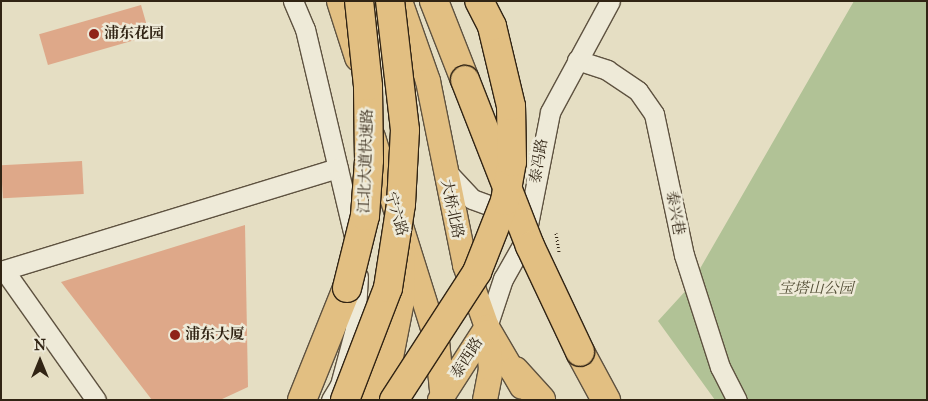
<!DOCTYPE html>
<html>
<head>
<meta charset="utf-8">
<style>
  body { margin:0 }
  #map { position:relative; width:928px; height:401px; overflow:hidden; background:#e5dec3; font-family:"IM FELL Great Primer","Noto Serif SC",serif }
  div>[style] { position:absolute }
  .green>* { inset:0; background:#b1c296 }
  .building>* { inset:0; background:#dea889; transform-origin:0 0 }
  .path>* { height:3px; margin-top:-1.5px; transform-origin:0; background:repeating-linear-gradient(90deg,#312414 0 1px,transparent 0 3.5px) }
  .roads { filter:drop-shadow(1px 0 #5e5240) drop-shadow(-1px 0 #5e5240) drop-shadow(0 1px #5e5240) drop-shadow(0 -1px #5e5240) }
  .minor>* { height:19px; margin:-9.5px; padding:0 9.5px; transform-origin:9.5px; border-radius:9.5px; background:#eeead8 }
  .major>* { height:24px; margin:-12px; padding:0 12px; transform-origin:12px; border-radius:12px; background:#e2bf82 }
  .highway>* { height:28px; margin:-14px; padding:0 14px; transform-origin:14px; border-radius:14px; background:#e2bf82 }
  .bridges { filter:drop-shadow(1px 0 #312414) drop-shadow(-1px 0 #312414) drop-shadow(0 1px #312414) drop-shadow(0 -1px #312414) }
  .highway-bridge>* { height:28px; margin:-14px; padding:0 14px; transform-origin:14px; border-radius:14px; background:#e2bf82 }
  .dots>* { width:14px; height:14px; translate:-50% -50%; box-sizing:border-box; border:2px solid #eeead8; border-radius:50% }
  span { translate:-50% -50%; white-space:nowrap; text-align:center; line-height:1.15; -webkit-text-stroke:5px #eeead8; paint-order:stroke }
  .poi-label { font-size:15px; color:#312414; font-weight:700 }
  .left { translate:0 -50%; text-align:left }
  .street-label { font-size:15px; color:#312414 }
  .park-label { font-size:15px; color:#514c34; font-style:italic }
  .frame { position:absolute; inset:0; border:2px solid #312414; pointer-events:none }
  .north { position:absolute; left:15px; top:336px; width:50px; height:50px; -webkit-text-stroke:4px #eeead8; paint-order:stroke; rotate:0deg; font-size:14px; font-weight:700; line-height:20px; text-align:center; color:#312414 }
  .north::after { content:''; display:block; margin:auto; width:18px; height:22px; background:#312414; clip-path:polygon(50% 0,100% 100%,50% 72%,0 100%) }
</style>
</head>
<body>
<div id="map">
  <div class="green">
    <i style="clip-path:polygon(854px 1px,927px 1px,927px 400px,715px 400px,658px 321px,690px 286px)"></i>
  </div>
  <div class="building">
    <i style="left:141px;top:5px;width:32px;height:106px;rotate:74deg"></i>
    <i style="left:82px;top:161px;width:33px;height:81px;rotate:87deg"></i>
    <i style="clip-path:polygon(245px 225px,248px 387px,220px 400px,152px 400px,61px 282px)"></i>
  </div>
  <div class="path">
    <i style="left:556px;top:233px;width:20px;rotate:81deg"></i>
  </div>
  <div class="roads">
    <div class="minor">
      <i style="left:293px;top:1px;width:30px;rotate:67deg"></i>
      <i style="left:305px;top:29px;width:221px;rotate:76.7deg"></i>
      <i style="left:577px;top:60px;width:32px;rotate:18deg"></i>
      <i style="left:607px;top:70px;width:37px;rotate:34deg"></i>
      <i style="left:638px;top:91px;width:28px;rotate:55deg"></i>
      <i style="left:654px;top:114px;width:144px;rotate:78deg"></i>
      <i style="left:684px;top:255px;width:118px;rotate:72.2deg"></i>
      <i style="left:720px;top:367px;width:37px;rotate:63deg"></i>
      <i style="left:447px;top:172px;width:37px;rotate:47deg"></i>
      <i style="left:472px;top:199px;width:27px;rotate:20deg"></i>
      <i style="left:497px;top:208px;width:16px;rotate:-7deg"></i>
      <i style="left:487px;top:327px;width:51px;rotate:-71.6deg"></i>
      <i style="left:503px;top:279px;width:45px;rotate:-60.6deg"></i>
      <i style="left:525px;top:240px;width:130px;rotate:-78.9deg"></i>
      <i style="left:550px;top:112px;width:126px;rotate:-61.6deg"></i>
      <i style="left:96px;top:400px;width:159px;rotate:-125.3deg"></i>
      <i style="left:4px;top:270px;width:349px;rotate:-17deg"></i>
      <i style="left:331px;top:400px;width:17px;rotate:-59deg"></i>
      <i style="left:340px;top:385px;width:58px;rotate:-75deg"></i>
      <i style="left:355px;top:329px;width:53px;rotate:-86.8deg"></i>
    </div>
    <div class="major">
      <i style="left:400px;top:1px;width:85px;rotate:70.7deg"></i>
      <i style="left:428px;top:81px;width:188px;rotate:78.6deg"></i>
      <i style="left:465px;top:265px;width:66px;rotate:70.5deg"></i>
      <i style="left:487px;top:327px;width:69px;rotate:59.7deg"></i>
      <i style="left:373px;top:137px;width:214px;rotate:72.6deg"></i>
      <i style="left:437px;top:341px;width:59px;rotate:84.2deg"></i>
      <i style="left:440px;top:400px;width:87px;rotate:-57.2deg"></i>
      <i style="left:485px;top:400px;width:32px;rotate:-79deg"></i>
      <i style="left:491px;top:369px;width:37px;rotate:-96deg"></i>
    </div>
    <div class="highway">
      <i style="left:341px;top:1px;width:59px;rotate:72.2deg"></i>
      <i style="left:434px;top:1px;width:85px;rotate:68.6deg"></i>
      <i style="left:580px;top:352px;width:55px;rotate:61.6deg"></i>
      <i style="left:515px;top:371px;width:39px;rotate:48deg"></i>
      <i style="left:302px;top:400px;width:121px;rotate:-68.1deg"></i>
      <i style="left:366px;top:400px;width:39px;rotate:-58deg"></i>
      <i style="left:387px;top:367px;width:67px;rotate:-78.9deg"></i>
      <i style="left:400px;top:301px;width:46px;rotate:-88.8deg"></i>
    </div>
  </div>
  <div class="bridges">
    <div class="highway-bridge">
      <i style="left:465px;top:80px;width:178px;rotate:68.6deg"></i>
      <i style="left:530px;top:246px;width:117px;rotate:64.7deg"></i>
      <i style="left:347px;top:288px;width:74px;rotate:-76deg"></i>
      <i style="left:365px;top:216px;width:56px;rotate:-85.9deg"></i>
      <i style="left:369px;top:160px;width:74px;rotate:-90.8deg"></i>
      <i style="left:368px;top:86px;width:85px;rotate:-96deg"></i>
      <i style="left:345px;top:400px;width:120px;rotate:-69deg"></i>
      <i style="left:388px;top:288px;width:85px;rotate:-81.2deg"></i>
      <i style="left:401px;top:204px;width:74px;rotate:-86.9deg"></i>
      <i style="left:405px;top:130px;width:130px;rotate:-96.6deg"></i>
      <i style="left:394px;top:400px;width:153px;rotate:-57deg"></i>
      <i style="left:477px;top:272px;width:76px;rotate:-68.5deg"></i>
      <i style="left:505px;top:201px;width:40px;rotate:-80deg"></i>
      <i style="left:512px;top:162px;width:56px;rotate:-91deg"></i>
      <i style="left:511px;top:106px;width:82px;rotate:-103.4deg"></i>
      <i style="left:492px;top:26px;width:28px;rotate:-117deg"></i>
    </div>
  </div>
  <div class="dots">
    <i style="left:94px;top:34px;background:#8f2418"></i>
    <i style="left:175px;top:335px;background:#8f2418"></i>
  </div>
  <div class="poi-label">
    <span class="left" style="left:104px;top:34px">浦东花园</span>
    <span class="left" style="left:185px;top:335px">浦东大厦</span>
  </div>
  <div class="street-label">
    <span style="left:366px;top:161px;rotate:-88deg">江北大道快速路</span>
    <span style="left:539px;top:161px;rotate:-81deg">泰冯路</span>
    <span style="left:452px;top:209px;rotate:78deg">大桥北路</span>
    <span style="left:675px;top:213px;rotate:80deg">泰兴巷</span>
    <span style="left:396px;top:214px;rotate:73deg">宁六路</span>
    <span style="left:467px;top:358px;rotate:-57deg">泰西路</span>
  </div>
  <div class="park-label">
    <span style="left:816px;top:289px">宝塔山公园</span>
  </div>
  <div class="frame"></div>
  <div class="north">N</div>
</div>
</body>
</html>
